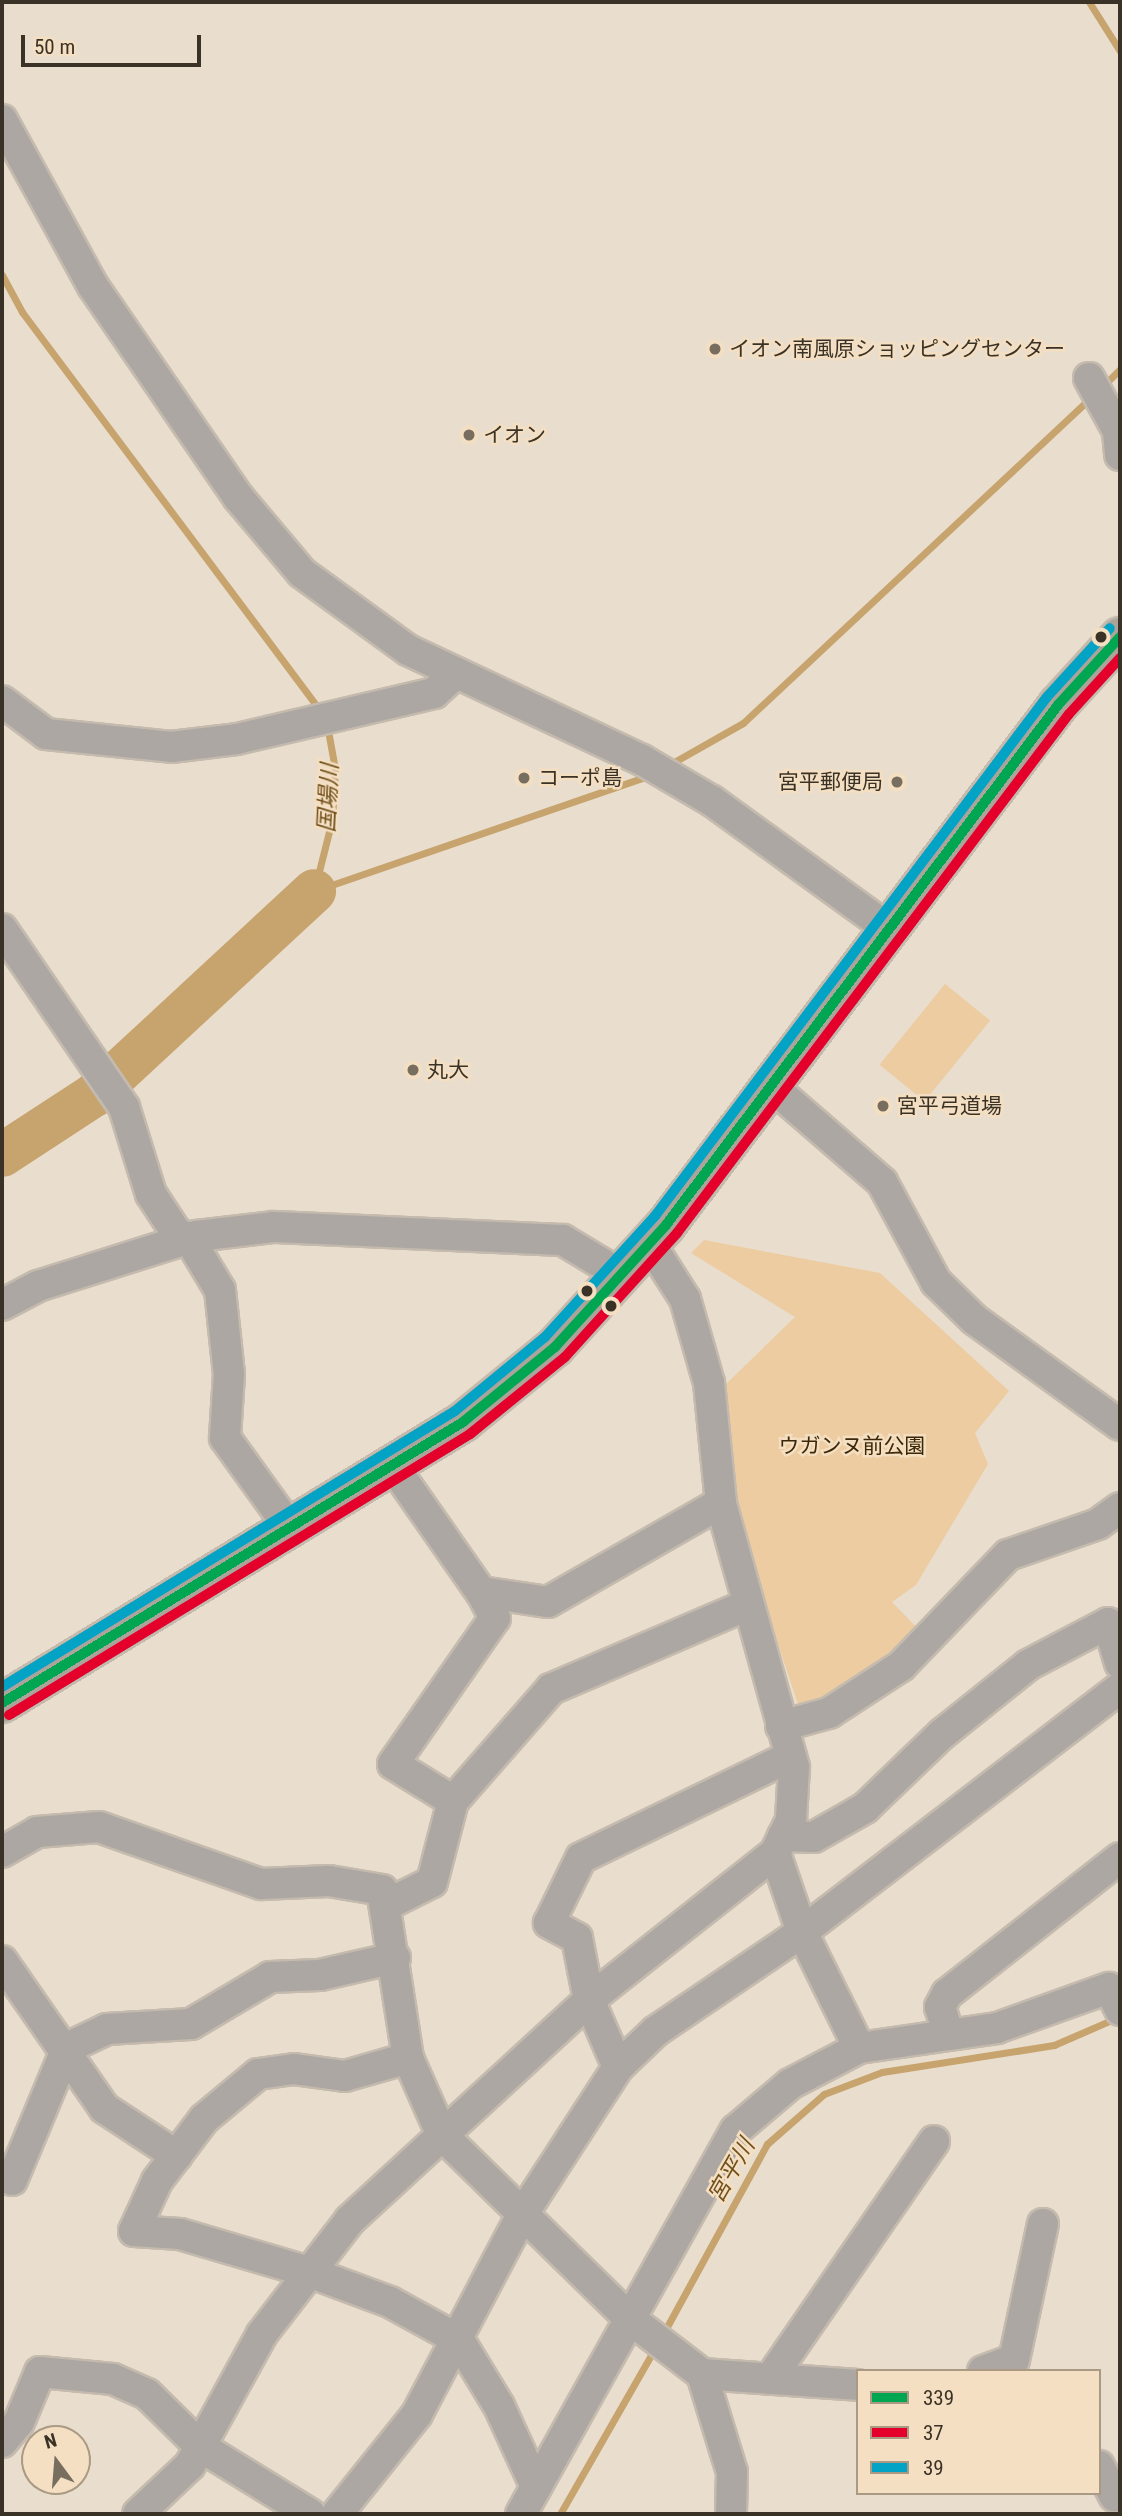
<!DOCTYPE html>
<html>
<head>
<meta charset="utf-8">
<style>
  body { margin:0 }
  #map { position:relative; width:1122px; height:2516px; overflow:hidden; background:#e9ddcd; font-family:"Roboto Condensed","Noto Sans JP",sans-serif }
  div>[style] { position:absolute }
  .green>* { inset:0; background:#eccca0; transform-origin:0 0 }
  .stream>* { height:7px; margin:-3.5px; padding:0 3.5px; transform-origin:3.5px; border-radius:3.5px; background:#c7a36d }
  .river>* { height:44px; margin:-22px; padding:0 22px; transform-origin:22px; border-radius:22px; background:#c7a36d }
  .roads { filter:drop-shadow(2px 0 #c4baae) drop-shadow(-2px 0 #c4baae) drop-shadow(0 2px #c4baae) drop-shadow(0 -2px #c4baae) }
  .minor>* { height:30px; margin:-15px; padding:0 15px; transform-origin:15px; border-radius:15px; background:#aca7a2 }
  .highway>* { height:38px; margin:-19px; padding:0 19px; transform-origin:19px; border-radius:19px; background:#aba49a }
  .bus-1>* { height:10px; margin:-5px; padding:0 5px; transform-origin:5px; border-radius:5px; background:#00a651 }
  .bus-2>* { height:10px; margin:-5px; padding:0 5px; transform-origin:5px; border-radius:5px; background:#e4002b }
  .bus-3>* { height:10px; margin:-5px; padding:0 5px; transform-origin:5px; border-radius:5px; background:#03a3c6 }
  .dots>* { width:19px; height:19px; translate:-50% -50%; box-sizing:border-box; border:4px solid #f4dfc2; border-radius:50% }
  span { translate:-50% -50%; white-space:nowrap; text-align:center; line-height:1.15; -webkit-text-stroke:5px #f4dfc2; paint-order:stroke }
  .poi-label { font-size:21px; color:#3a3226 }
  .left { translate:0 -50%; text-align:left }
  .right { translate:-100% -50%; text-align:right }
  .park-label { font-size:21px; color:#3c2808 }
  .water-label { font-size:23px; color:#71501c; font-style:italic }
  .frame { position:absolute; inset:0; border:4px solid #3a3226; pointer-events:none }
  .legend { position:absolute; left:856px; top:2369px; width:245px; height:126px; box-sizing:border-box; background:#f4dfc2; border:2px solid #aa9a84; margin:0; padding:9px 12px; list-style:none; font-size:21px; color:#3a3226 }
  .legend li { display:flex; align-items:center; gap:14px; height:35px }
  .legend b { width:35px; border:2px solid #aa9a84 }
  .north { position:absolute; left:21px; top:2425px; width:70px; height:70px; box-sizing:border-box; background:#f4dfc2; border:2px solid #aa9a84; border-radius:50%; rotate:344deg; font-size:19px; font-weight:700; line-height:28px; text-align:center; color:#3a3226 }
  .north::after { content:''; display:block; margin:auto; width:24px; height:32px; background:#776e60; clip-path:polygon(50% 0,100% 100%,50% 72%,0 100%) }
  .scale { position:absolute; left:21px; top:35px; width:180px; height:32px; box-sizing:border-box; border:4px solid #3a3226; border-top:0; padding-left:9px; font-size:21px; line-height:24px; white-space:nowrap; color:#3a3226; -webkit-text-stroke:5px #f4dfc2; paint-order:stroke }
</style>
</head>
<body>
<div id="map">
  <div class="green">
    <i style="left:945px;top:984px;width:58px;height:104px;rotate:39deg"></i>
    <i style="clip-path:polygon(704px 1240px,880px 1273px,1009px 1391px,975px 1433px,988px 1464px,916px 1585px,892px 1602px,919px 1630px,841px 1689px,799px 1707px,730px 1500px,724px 1386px,795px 1317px,691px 1253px)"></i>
  </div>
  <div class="stream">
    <i style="left:1089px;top:2px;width:58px;rotate:57.7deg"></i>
    <i style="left:2px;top:275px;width:42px;rotate:61.6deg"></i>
    <i style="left:22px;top:312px;width:499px;rotate:53.2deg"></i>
    <i style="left:1101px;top:388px;width:27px;rotate:-45deg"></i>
    <i style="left:667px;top:766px;width:87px;rotate:-29.5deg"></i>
    <i style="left:743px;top:723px;width:478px;rotate:-43.1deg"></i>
    <i style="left:314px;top:891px;width:355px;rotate:-19deg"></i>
    <i style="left:314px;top:891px;width:73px;rotate:-75.8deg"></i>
    <i style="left:332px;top:820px;width:51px;rotate:-86.6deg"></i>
    <i style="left:335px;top:769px;width:45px;rotate:-100.3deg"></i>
    <i style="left:663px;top:2334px;width:217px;rotate:-61.3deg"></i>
    <i style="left:767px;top:2144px;width:76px;rotate:-41.3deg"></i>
    <i style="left:824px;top:2094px;width:62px;rotate:-20.8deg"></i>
    <i style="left:882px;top:2072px;width:174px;rotate:-8.9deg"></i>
    <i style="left:1054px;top:2045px;width:68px;rotate:-23.5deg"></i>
    <i style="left:560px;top:2514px;width:191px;rotate:-60.2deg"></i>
  </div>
  <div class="river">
    <i style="left:2px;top:1155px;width:110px;rotate:-33.1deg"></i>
    <i style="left:94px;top:1095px;width:300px;rotate:-42.8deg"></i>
  </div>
  <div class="roads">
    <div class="minor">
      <i style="left:2px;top:120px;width:189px;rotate:61.3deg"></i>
      <i style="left:93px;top:286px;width:256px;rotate:55.5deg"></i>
      <i style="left:238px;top:497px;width:99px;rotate:49.9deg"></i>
      <i style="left:302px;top:573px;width:131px;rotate:36deg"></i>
      <i style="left:408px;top:650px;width:259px;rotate:25.2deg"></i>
      <i style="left:642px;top:760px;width:81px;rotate:30.4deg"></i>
      <i style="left:712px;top:801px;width:218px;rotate:35.9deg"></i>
      <i style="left:1089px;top:378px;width:60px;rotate:61.3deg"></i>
      <i style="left:1118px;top:431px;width:24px;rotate:85deg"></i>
      <i style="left:2px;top:701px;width:55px;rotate:36.9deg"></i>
      <i style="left:46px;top:734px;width:126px;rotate:5.9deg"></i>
      <i style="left:171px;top:747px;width:66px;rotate:-6.9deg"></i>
      <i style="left:237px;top:739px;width:202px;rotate:-13.1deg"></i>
      <i style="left:434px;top:693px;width:30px;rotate:-42deg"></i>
      <i style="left:2px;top:929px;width:216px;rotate:55.6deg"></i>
      <i style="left:124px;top:1107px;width:91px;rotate:72.8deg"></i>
      <i style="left:151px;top:1194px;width:45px;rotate:56.7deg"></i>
      <i style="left:176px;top:1232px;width:16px;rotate:30deg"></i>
      <i style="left:190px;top:1240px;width:58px;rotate:59deg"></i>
      <i style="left:220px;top:1290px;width:84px;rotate:83.9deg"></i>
      <i style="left:229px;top:1374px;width:64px;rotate:93.6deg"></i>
      <i style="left:225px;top:1438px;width:111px;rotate:54.2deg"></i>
      <i style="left:770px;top:1085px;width:148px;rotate:40.9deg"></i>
      <i style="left:882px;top:1182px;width:114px;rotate:61.6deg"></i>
      <i style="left:936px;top:1282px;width:54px;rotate:44.3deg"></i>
      <i style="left:975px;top:1320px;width:179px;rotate:35.9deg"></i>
      <i style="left:2px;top:1305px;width:41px;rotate:-27.8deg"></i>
      <i style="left:38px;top:1286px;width:167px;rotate:-17.5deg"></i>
      <i style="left:197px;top:1236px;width:78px;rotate:-6.7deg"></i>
      <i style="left:274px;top:1227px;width:289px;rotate:2.6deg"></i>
      <i style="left:563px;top:1240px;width:70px;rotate:31deg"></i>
      <i style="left:393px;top:1466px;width:154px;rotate:55.1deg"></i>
      <i style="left:481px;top:1592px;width:68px;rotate:8.5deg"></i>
      <i style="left:548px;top:1602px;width:199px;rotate:-29.8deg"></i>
      <i style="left:781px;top:1726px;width:50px;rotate:-15.2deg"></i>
      <i style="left:829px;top:1713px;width:86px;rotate:-33.1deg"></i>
      <i style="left:901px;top:1666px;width:154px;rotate:-46.1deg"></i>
      <i style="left:1008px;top:1555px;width:95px;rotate:-19deg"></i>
      <i style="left:1098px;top:1524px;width:27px;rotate:-36deg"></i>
      <i style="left:453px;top:1801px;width:70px;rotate:-148.3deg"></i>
      <i style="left:393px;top:1764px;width:178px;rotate:-55.1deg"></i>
      <i style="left:495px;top:1618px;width:30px;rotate:-118deg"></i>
      <i style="left:783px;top:1836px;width:31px;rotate:2deg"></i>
      <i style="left:814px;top:1837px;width:59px;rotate:-29.6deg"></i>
      <i style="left:865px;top:1808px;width:107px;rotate:-43.9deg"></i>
      <i style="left:942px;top:1734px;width:110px;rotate:-38.7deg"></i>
      <i style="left:1028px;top:1665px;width:90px;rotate:-27.7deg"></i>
      <i style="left:1108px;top:1623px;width:42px;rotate:73.3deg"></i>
      <i style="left:2px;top:1852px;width:40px;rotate:-29.7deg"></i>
      <i style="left:37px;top:1832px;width:62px;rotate:-4.6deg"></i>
      <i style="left:99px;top:1827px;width:172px;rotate:19.4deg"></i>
      <i style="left:261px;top:1884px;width:68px;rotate:-2.5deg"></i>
      <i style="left:329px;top:1881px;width:54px;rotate:9.6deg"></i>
      <i style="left:382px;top:1890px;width:170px;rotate:81.2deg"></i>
      <i style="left:408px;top:2058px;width:84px;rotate:66.2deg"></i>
      <i style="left:442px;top:2135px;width:263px;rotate:44.4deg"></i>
      <i style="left:630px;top:2319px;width:91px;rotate:37.4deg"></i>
      <i style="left:702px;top:2374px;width:102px;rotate:73deg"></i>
      <i style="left:732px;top:2472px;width:42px;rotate:91.4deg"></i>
      <i style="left:775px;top:1853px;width:83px;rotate:71.1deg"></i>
      <i style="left:802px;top:1932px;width:129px;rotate:63.8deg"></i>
      <i style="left:859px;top:2048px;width:139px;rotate:-8.2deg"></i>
      <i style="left:997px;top:2028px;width:119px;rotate:-19.7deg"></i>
      <i style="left:1109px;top:1988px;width:25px;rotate:63deg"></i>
      <i style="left:388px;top:1904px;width:49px;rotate:-26.6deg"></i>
      <i style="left:432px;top:1882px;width:84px;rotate:-75.5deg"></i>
      <i style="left:453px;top:1801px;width:149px;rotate:-48.8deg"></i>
      <i style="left:551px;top:1689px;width:211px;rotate:-23.2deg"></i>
      <i style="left:2px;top:1961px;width:179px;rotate:55.2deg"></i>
      <i style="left:104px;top:2108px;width:87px;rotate:33.3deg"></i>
      <i style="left:949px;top:2035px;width:29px;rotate:-108deg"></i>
      <i style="left:940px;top:2007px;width:15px;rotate:-62deg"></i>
      <i style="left:947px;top:1994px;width:220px;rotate:-38.2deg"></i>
      <i style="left:408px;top:2058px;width:66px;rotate:164.1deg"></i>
      <i style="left:345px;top:2076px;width:51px;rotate:-172.2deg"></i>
      <i style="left:294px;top:2069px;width:36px;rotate:172deg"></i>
      <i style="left:258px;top:2074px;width:70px;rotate:140.2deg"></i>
      <i style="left:204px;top:2119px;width:78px;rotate:127.2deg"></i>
      <i style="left:157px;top:2181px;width:55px;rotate:114.7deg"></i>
      <i style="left:134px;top:2231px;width:46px;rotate:3.7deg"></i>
      <i style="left:180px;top:2234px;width:134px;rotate:16.4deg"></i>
      <i style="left:309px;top:2272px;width:86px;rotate:20.3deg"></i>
      <i style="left:390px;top:2302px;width:79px;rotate:28.8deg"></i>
      <i style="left:459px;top:2340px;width:77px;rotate:58.8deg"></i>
      <i style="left:499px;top:2406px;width:89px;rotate:65.4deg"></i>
      <i style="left:618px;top:2067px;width:73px;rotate:-113.4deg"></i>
      <i style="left:589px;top:2000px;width:63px;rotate:-101deg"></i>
      <i style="left:577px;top:1938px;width:32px;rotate:-152deg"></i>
      <i style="left:549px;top:1923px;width:72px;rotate:-63.8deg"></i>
      <i style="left:581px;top:1858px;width:233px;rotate:-25.9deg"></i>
      <i style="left:12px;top:2180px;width:143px;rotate:-67.4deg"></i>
      <i style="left:67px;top:2048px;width:44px;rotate:-25.4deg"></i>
      <i style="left:107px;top:2029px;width:84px;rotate:-3.4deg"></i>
      <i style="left:191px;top:2024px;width:92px;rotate:-30.7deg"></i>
      <i style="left:270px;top:1977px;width:50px;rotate:-2.3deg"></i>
      <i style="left:320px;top:1975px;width:77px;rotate:-12.8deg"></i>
      <i style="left:983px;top:2371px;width:33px;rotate:-20deg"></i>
      <i style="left:1014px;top:2360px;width:139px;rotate:-78deg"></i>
      <i style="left:702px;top:2374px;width:156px;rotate:4deg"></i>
      <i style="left:770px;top:2379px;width:289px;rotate:-55.4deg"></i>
      <i style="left:2px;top:2442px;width:26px;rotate:-50deg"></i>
      <i style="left:19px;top:2422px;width:54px;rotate:-67.2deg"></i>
      <i style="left:40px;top:2372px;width:73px;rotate:5.5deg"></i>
      <i style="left:113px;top:2379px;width:37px;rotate:24deg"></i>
      <i style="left:147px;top:2394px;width:76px;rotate:44.5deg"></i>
      <i style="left:201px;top:2447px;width:128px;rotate:31.6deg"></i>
      <i style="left:1099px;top:2466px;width:34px;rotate:63deg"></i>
      <i style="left:138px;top:2514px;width:71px;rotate:-43.3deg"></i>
      <i style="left:190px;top:2465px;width:149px;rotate:-61.2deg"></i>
      <i style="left:262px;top:2334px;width:144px;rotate:-52.3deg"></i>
      <i style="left:350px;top:2220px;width:325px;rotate:-42.6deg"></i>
      <i style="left:589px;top:2000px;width:237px;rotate:-38.3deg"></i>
      <i style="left:775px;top:1853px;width:37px;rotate:-64deg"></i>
      <i style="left:791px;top:1820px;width:53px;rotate:-86.8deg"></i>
      <i style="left:794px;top:1767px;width:274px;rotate:-105.5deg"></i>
      <i style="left:721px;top:1503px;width:121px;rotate:-95.7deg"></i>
      <i style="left:709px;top:1383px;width:87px;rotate:-105.9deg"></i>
      <i style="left:685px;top:1299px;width:65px;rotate:-122.5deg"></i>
      <i style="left:337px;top:2514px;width:128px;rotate:-51.3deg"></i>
      <i style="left:417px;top:2414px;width:225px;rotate:-62.2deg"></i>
      <i style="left:522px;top:2215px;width:176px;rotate:-57deg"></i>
      <i style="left:618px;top:2067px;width:52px;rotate:-43.5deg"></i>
      <i style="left:656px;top:2031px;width:176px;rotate:-34.1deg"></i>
      <i style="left:802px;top:1932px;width:401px;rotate:-37.5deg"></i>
      <i style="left:521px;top:2514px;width:440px;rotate:-60.8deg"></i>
      <i style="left:736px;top:2130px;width:71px;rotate:-40.4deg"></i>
      <i style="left:790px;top:2084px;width:78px;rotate:-27.6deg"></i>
    </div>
    <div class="highway">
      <i style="left:2px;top:1703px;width:540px;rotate:-31.36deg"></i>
      <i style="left:463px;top:1422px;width:119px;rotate:-39.2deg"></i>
      <i style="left:555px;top:1347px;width:165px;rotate:-47.7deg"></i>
      <i style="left:666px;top:1225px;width:651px;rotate:-52.99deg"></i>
      <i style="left:1058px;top:705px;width:92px;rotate:-47.6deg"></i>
    </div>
  </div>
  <div class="bus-1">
    <i style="left:2px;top:1703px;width:540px;rotate:-31.36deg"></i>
    <i style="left:463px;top:1422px;width:119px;rotate:-39.2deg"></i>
    <i style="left:555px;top:1347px;width:165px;rotate:-47.7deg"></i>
    <i style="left:666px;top:1225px;width:651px;rotate:-52.99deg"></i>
    <i style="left:1058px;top:705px;width:92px;rotate:-47.6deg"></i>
  </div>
  <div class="bus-2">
    <i style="left:9px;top:1715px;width:540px;rotate:-31.36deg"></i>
    <i style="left:470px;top:1434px;width:122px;rotate:-39deg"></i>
    <i style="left:565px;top:1357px;width:167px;rotate:-47.9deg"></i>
    <i style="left:677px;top:1233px;width:650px;rotate:-52.94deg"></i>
    <i style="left:1069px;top:714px;width:76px;rotate:-47.7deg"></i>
  </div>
  <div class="bus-3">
    <i style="left:2px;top:1687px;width:530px;rotate:-31.35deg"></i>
    <i style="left:455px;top:1411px;width:117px;rotate:-39.4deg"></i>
    <i style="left:545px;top:1337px;width:164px;rotate:-47.7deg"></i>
    <i style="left:655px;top:1216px;width:650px;rotate:-52.94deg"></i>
    <i style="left:1047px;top:697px;width:93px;rotate:-47.6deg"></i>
  </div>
  <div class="dots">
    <i style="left:715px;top:349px;background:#776e60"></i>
    <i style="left:469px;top:435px;background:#776e60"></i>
    <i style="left:1101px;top:637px;background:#3a3226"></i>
    <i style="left:524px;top:778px;background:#776e60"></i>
    <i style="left:897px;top:782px;background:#776e60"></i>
    <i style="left:413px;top:1070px;background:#776e60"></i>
    <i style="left:883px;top:1106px;background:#776e60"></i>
    <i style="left:587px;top:1291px;background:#3a3226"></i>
    <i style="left:611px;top:1306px;background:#3a3226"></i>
  </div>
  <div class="poi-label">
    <span class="left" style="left:729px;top:349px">イオン南風原ショッピングセンター</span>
    <span class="left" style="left:483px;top:435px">イオン</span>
    <span class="left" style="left:538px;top:778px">コーポ島</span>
    <span class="right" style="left:883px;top:782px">宮平郵便局</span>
    <span class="left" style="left:427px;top:1070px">丸大</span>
    <span class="left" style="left:897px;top:1106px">宮平弓道場</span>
  </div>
  <div class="park-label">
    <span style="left:852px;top:1446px">ウガンヌ前公園</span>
  </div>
  <div class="water-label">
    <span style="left:329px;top:798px;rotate:-87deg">国場川</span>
    <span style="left:732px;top:2171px;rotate:-60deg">宮平川</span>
  </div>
  <div class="frame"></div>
  <ul class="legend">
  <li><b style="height:9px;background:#00a651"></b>339</li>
  <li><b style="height:9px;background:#e4002b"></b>37</li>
  <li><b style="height:9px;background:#03a3c6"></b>39</li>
  </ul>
  <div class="north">N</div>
  <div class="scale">50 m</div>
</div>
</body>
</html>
